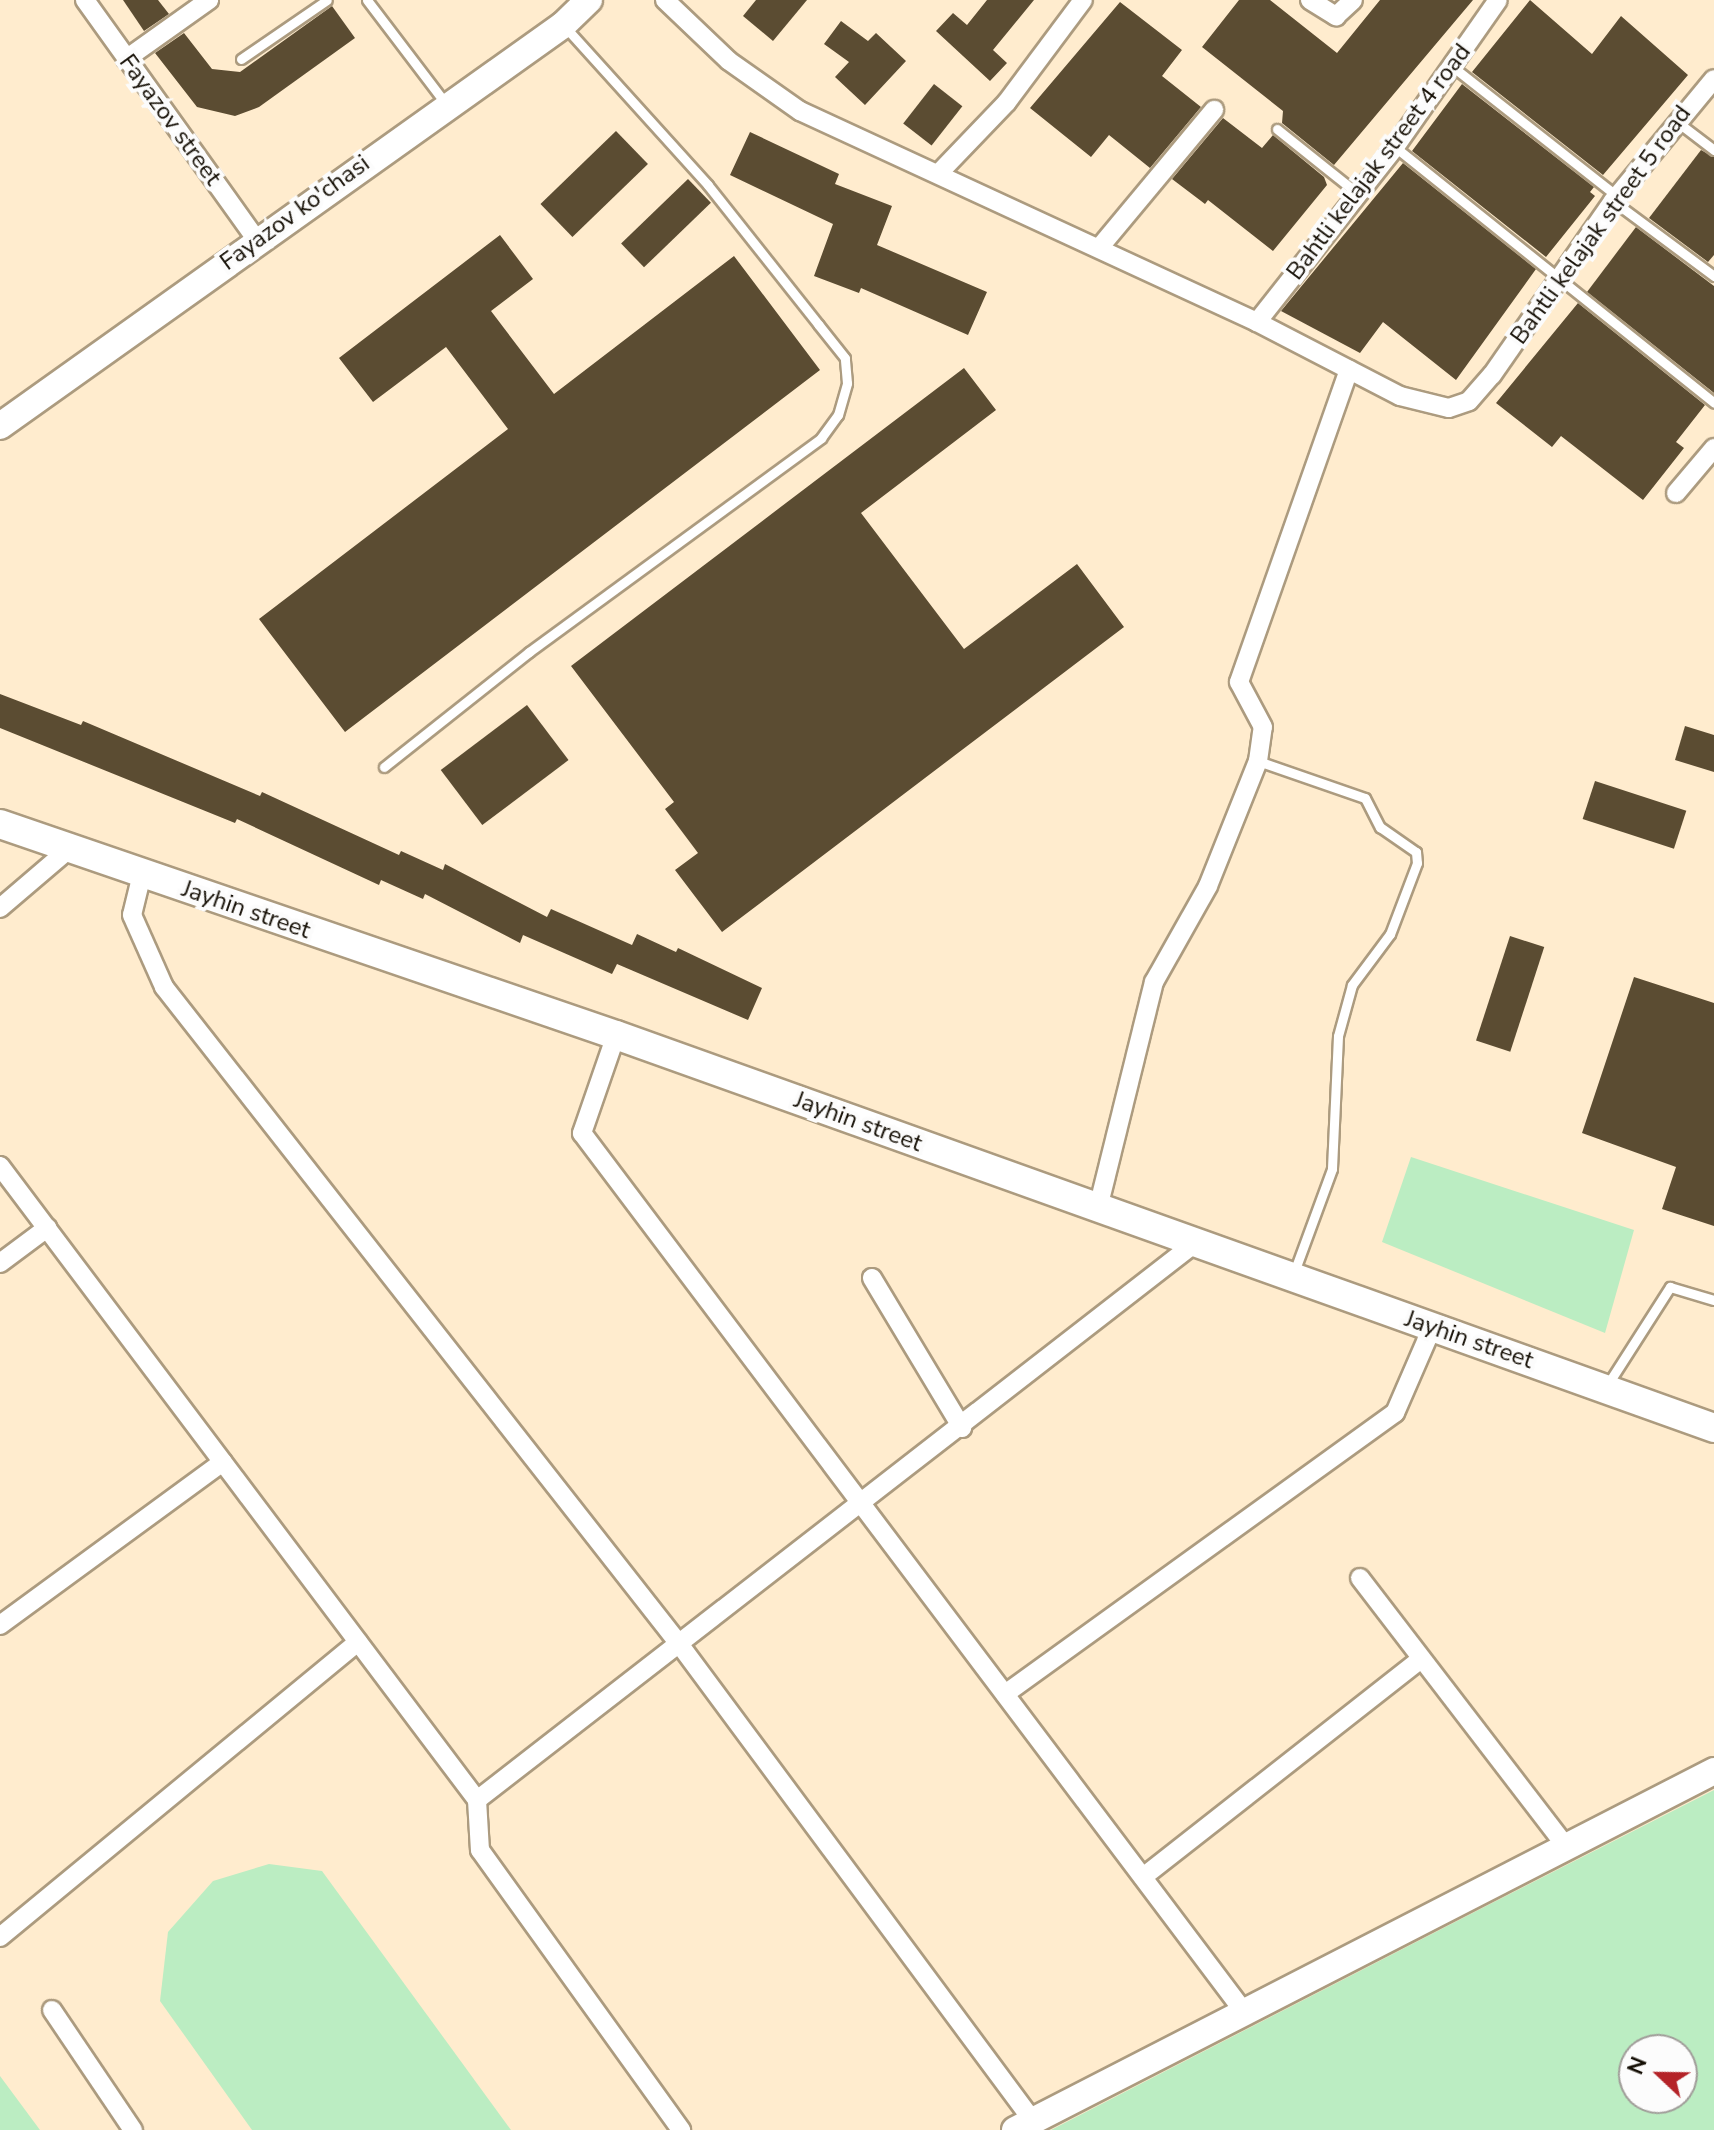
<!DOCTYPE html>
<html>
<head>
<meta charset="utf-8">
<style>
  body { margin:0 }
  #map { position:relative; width:1714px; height:2130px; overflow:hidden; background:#ffecce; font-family:"Nunito Sans",sans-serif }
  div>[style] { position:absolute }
  .green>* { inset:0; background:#bbedc2 }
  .building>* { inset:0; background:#5b4c32; transform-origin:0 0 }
  .roads { filter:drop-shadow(2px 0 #ac9b7f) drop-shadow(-2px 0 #ac9b7f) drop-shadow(0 2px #ac9b7f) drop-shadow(0 -2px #ac9b7f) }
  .lane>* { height:9px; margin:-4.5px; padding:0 4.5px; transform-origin:4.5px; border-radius:4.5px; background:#fff }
  .street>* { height:18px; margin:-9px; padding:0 9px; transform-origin:9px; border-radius:9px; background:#fff }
  .secondary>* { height:26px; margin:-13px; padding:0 13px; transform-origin:13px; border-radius:13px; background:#fff }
  .primary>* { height:28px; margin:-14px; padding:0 14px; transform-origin:14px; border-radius:14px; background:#fff }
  span { translate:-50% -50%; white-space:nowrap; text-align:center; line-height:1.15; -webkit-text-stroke:8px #fcfcfc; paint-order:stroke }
  .street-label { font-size:24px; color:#150f05 }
  .north { position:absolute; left:1618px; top:2034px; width:80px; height:80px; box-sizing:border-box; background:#fcfcfc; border:2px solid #a09d99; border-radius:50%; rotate:292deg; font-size:22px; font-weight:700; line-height:32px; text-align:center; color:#150f05 }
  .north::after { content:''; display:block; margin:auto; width:28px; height:36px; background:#b42328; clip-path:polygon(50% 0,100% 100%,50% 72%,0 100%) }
</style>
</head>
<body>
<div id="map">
  <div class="green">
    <i style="clip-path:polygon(1411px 1157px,1634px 1230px,1605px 1333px,1382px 1242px)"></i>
    <i style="clip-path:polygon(evenodd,1714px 1790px,1714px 2130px,1051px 2130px,1492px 1903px,1714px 1790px,1634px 2050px,1682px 2050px,1682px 2098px,1634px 2098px,1634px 2050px)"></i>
    <i style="clip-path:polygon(269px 1864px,322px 1871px,511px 2130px,252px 2130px,160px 2001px,168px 1932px,213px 1881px)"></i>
    <i style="clip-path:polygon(0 2076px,40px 2130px,0 2130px)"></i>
  </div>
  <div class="building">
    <i style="clip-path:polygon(123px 0,158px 0,169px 14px,144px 31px)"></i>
    <i style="clip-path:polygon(756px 0,807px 0,773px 41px,743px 16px)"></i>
    <i style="clip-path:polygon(987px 0,1034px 0,993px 50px,1007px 63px,990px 81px,936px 31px,953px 13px,967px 25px)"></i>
    <i style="clip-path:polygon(1239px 0,1270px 0,1337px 53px,1380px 0,1473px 0,1334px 165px,1282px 123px,1283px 111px,1202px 47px)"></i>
    <i style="clip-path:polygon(1530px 0,1592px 54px,1621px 16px,1688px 75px,1603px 175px,1472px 72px)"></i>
    <i style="clip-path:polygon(1120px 2px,1182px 50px,1162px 76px,1201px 107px,1150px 168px,1109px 135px,1091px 157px,1030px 108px)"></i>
    <i style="clip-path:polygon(332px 6px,355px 38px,259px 107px,235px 116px,197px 107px,155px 53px,184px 33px,212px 69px,240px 72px)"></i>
    <i style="clip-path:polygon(841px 21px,868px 41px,876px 33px,906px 61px,865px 105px,835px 77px,849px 62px,824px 44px)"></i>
    <i style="left:934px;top:84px;width:36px;height:50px;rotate:38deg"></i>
    <i style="clip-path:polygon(1462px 84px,1594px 187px,1590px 192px,1595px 196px,1546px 257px,1412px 151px)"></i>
    <i style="clip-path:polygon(1223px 118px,1262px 148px,1273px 135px,1324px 177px,1327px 185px,1273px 251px,1208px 200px,1205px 204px,1172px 179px)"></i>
    <i style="left:616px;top:131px;width:46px;height:105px;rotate:46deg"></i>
    <i style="clip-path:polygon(750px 132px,839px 174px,835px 184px,892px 206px,877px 245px,987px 292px,968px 335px,861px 288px,859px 293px,814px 276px,833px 224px,730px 175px)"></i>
    <i style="clip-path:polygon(1701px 150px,1714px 157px,1714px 255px,1708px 262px,1649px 218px)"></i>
    <i style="clip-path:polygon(1403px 163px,1536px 269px,1456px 380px,1383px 322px,1360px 353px,1281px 311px)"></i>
    <i style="left:688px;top:179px;width:33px;height:93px;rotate:46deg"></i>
    <i style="clip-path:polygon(1636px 227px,1714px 286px,1714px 393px,1587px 292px)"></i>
    <i style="clip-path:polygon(500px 235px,533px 279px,491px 311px,554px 394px,734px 256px,820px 370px,345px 732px,259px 619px,508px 429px,446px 347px,373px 402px,339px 358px)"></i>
    <i style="clip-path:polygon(1578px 303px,1705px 405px,1676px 442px,1684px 448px,1643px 500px,1561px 436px,1552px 447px,1496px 403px)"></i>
    <i style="clip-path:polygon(964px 368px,996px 410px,861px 513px,964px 649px,1077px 564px,1124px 627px,722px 932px,675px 870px,698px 853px,665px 809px,674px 802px,571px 666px)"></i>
    <i style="clip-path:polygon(0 694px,81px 725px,83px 721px,260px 796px,262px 792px,399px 855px,401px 851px,443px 870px,445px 864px,547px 917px,551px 909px,632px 945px,637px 934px,676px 952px,678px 948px,762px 988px,748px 1020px,617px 964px,612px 974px,523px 935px,520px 943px,425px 894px,423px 899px,381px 880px,379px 885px,237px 819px,235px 823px,0 728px)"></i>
    <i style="left:527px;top:705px;width:69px;height:108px;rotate:53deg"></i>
    <i style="clip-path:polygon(1685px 726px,1714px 735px,1714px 772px,1675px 760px)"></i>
    <i style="left:1595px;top:781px;width:96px;height:40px;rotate:18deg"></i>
    <i style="left:1510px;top:936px;width:36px;height:110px;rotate:18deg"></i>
    <i style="clip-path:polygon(1634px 977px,1714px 1003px,1714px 1226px,1662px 1209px,1676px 1167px,1582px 1133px)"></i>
  </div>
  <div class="roads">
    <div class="lane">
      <i style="left:367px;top:0;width:131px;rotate:52.8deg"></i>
      <i style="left:241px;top:59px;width:104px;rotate:-34.5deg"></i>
      <i style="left:1453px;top:67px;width:209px;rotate:38.2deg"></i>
      <i style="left:1676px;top:121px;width:48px;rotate:37.3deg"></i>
      <i style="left:1277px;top:129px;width:102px;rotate:38.7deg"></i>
      <i style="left:1395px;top:147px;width:409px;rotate:38.7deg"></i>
      <i style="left:1613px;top:201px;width:126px;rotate:36.6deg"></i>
      <i style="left:1258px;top:761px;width:113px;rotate:19.1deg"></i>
      <i style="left:1365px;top:798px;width:33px;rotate:63deg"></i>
      <i style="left:1380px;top:827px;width:44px;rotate:34.8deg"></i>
      <i style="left:1416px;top:852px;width:11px;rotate:85deg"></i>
      <i style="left:1417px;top:863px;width:76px;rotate:110.8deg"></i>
      <i style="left:1390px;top:934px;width:64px;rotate:126.7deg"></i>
      <i style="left:1352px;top:985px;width:53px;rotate:105.4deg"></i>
      <i style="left:1338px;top:1036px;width:133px;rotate:92.6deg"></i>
      <i style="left:1332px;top:1169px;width:113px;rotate:110.2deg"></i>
      <i style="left:384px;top:767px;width:185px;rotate:-38.4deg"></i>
      <i style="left:529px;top:652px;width:362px;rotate:-36.2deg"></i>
      <i style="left:821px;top:438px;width:29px;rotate:-54deg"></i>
      <i style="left:838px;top:415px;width:33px;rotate:-74deg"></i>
      <i style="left:847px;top:383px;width:25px;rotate:-95deg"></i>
      <i style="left:845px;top:358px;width:43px;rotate:-128.5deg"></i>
      <i style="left:818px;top:324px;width:177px;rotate:-128.4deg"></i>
      <i style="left:708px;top:185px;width:213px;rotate:-132.1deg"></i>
      <i style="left:1606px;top:1387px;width:119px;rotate:-57.4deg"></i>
      <i style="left:1670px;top:1287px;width:46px;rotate:16.5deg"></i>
    </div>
    <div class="street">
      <i style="left:85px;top:0;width:295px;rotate:54.4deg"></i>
      <i style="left:665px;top:0;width:88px;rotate:43.6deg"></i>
      <i style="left:729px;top:61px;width:87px;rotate:35.2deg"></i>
      <i style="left:800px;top:111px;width:503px;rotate:24.78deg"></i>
      <i style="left:1257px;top:322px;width:161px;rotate:27.4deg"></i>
      <i style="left:1400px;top:396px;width:50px;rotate:13.8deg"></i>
      <i style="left:1449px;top:408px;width:21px;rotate:-19deg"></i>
      <i style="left:1469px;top:401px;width:35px;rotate:-49deg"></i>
      <i style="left:1492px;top:375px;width:212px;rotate:-55.2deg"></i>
      <i style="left:1613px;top:201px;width:158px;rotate:-50.4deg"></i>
      <i style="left:1310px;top:0;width:31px;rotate:32deg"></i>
      <i style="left:1336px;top:16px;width:23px;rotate:-43deg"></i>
      <i style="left:126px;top:59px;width:102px;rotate:-35.4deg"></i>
      <i style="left:939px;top:173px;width:98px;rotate:-46.2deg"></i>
      <i style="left:1007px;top:102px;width:127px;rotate:-53.3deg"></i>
      <i style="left:1099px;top:248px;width:180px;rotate:-50.2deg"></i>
      <i style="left:1257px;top:322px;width:223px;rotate:-51.7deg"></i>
      <i style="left:1395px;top:147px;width:179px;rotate:-55deg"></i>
      <i style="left:1676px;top:493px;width:59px;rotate:-49.8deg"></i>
      <i style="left:142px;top:874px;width:42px;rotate:103.7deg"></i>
      <i style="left:132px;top:915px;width:79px;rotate:66deg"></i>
      <i style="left:164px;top:987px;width:836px;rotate:51.9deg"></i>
      <i style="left:680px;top:1645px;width:593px;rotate:53.44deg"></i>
      <i style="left:0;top:908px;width:91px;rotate:-40.5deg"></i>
      <i style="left:616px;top:1035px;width:104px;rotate:109.1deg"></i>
      <i style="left:582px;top:1133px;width:1102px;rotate:53.01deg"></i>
      <i style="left:0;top:1166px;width:793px;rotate:53.04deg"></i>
      <i style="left:477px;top:1800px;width:50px;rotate:86.6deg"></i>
      <i style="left:480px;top:1850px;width:345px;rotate:54.3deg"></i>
      <i style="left:1098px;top:1208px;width:233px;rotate:-76.1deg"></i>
      <i style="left:1154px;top:982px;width:110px;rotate:-60.6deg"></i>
      <i style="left:1208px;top:886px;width:135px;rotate:-68.2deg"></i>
      <i style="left:1258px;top:761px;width:34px;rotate:-82deg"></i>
      <i style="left:1263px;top:727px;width:51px;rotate:-118.1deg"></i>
      <i style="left:1239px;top:682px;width:331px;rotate:-70.6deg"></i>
      <i style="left:0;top:1263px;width:59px;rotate:-36.7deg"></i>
      <i style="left:872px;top:1278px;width:175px;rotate:59deg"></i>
      <i style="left:1360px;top:1578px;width:340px;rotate:52.5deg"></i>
      <i style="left:0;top:1625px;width:276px;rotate:-36.2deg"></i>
      <i style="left:1005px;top:1694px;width:481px;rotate:-35.8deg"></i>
      <i style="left:1395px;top:1413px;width:93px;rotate:-66.5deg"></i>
      <i style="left:477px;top:1800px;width:909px;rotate:-37.8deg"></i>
      <i style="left:1143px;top:1877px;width:353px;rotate:-38.1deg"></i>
      <i style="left:0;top:1937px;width:464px;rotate:-39.5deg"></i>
      <i style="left:52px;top:2010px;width:145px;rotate:56deg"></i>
    </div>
    <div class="secondary">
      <i style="left:0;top:426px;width:691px;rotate:-35.46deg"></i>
      <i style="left:563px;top:25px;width:36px;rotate:-44deg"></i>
      <i style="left:1015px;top:2130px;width:786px;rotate:-27.18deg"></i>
    </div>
    <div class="primary">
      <i style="left:0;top:824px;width:651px;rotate:18.91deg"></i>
      <i style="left:616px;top:1035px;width:1166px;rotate:19.69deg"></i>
    </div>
  </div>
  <div class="street-label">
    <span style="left:170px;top:120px;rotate:54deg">Fayazov street</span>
    <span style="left:1379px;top:162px;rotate:-53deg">Bahtli kelajak street 4 road</span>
    <span style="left:295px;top:213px;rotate:-36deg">Fayazov ko'chasi</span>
    <span style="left:1601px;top:225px;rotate:-54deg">Bahtli kelajak street 5 road</span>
    <span style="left:246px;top:910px;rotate:19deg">Jayhin street</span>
    <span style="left:858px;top:1122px;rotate:20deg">Jayhin street</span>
    <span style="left:1469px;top:1340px;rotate:19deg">Jayhin street</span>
  </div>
  <div class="north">N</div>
</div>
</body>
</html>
